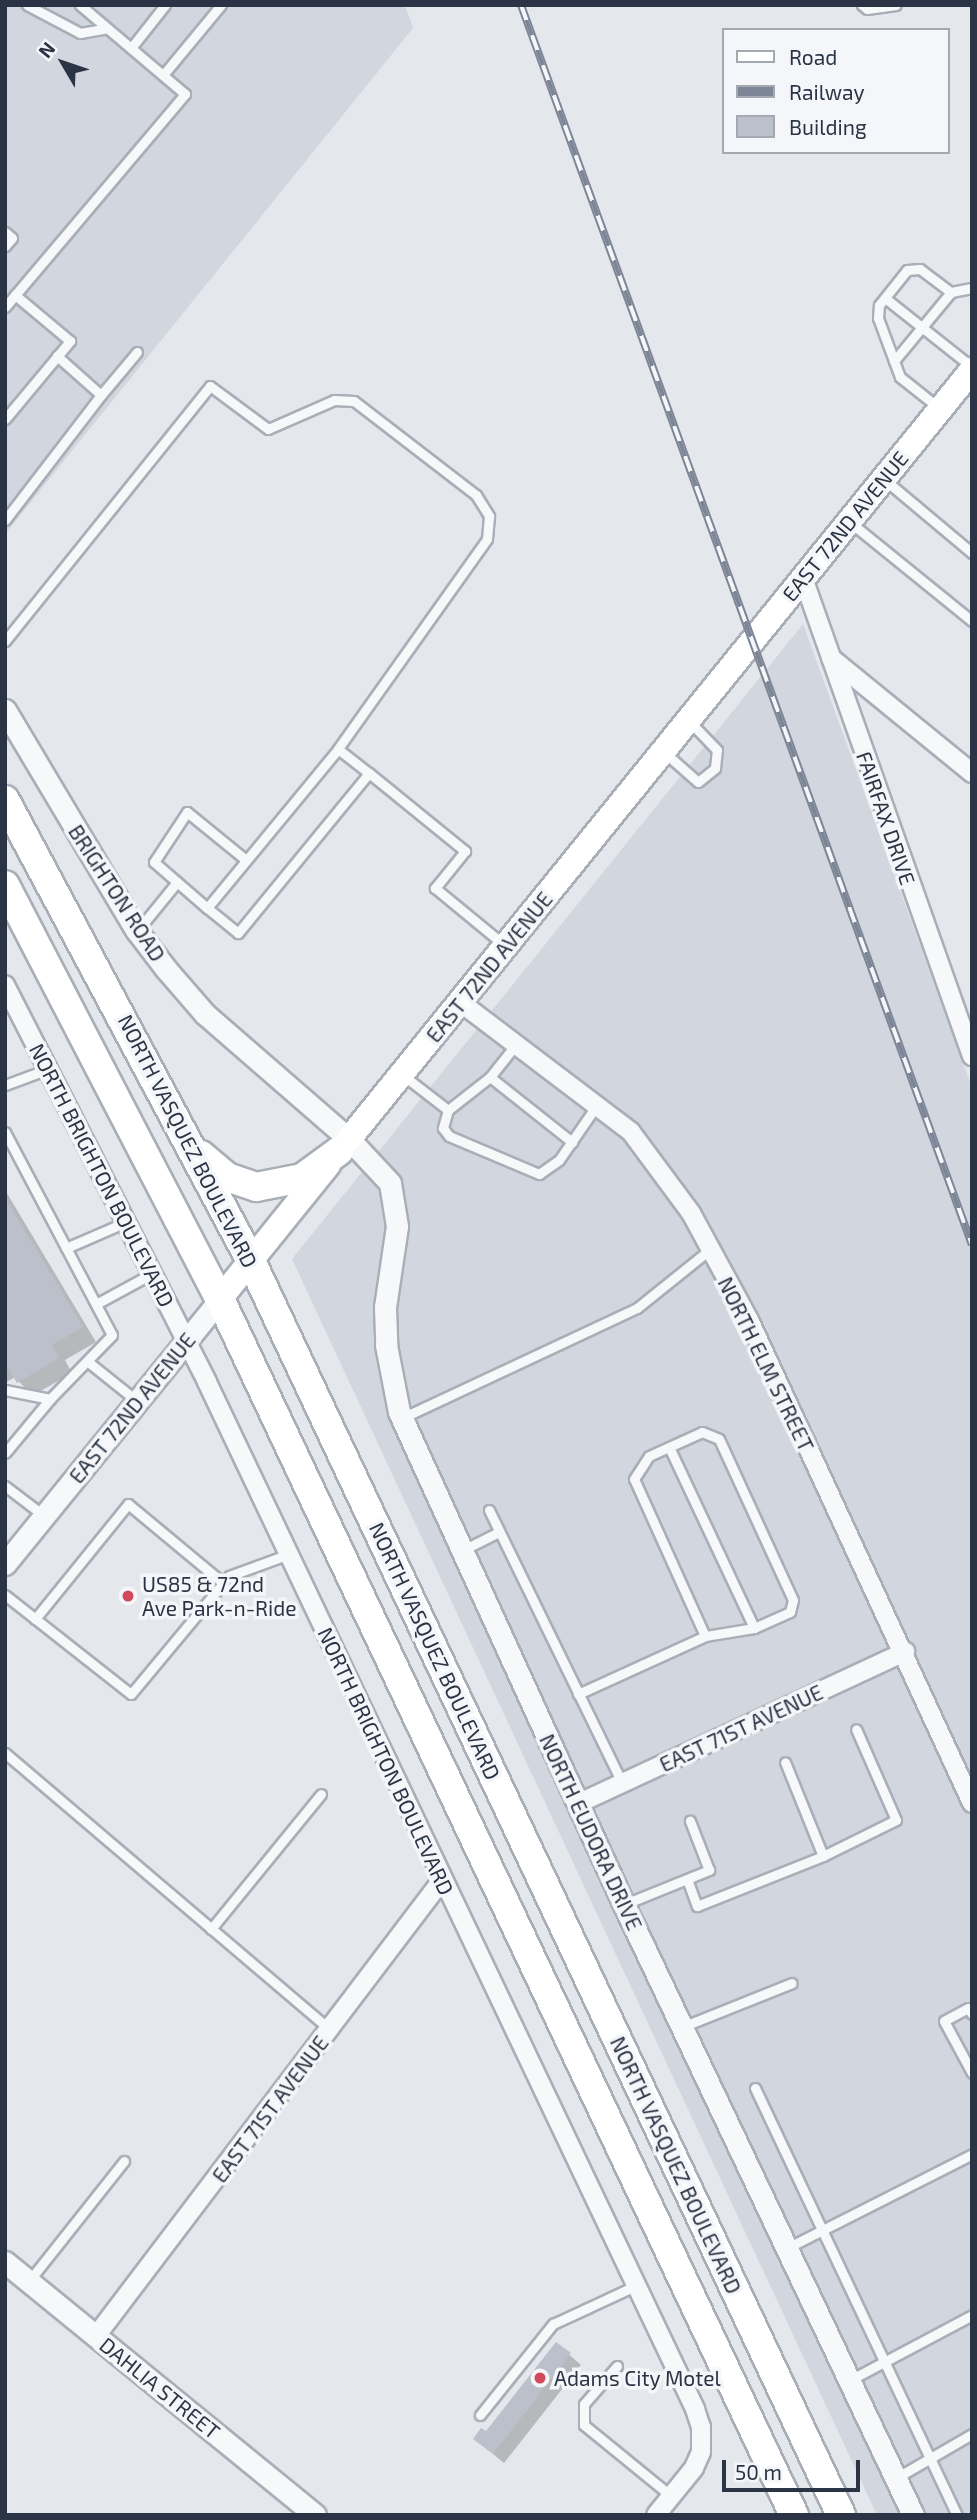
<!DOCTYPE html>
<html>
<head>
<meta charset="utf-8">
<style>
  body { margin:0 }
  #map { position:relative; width:977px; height:2520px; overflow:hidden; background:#e4e7ec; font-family:"Exo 2",sans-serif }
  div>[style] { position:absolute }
  .built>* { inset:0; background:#d2d6de }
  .shadow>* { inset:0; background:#0003 }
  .building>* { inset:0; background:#bbc0ca }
  .roads { filter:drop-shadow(2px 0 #a9aeb7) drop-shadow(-2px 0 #a9aeb7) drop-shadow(0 2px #a9aeb7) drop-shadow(0 -2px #a9aeb7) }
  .service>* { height:9px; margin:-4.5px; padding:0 4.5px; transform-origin:4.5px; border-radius:4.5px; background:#f7f8fa }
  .minor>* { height:18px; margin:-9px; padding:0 9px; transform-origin:9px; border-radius:9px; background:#f7f8fa }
  .tertiary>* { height:21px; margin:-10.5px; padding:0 10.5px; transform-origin:10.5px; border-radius:10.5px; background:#f7f8fa }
  .secondary>* { height:24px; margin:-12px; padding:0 12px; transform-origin:12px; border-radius:12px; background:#fff }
  .trunk>* { height:28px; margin:-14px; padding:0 14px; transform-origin:14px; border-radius:14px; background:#fff }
  .rail>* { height:8px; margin-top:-4px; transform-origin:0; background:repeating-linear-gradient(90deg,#f4f6f9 0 16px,#7d8696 0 32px); box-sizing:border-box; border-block:2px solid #7d8696 }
  .dots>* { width:19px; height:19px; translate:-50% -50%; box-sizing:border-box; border:4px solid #f4f6f9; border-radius:50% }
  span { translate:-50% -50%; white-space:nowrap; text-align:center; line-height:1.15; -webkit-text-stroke:7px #f4f6f9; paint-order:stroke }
  .street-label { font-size:21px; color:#2b3445 }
  .poi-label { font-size:21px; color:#2b3445 }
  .left { translate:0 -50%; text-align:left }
  .frame { position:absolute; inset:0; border:7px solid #2b3445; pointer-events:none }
  .legend { position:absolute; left:722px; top:28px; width:228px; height:126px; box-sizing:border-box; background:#f4f6f9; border:2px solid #a4a8b1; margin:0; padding:9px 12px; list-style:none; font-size:21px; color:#2b3445 }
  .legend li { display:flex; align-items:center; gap:14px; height:35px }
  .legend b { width:35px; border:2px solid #a4a8b1 }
  .north { position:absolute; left:28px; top:28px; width:70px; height:70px; -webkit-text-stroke:5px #f4f6f9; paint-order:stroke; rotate:309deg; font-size:19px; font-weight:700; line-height:28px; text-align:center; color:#2b3445 }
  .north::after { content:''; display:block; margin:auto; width:24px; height:32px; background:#2b3445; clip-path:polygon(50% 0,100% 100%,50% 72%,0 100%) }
  .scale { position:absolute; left:722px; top:2460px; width:138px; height:32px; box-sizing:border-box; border:4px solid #2b3445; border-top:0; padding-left:9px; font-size:21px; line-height:24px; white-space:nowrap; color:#2b3445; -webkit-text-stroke:5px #f4f6f9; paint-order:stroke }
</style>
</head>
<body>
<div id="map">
  <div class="built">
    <i style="clip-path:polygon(5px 5px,405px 5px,413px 28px,5px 534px)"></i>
    <i style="clip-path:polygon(803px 624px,972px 1088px,972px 2515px,877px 2515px,292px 1259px)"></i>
  </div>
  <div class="shadow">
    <i style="clip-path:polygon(5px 1190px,96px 1342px,65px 1360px,72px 1373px,32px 1396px,15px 1377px,5px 1383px)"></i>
    <i style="clip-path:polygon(557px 2344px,581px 2365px,504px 2463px,475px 2439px,486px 2433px)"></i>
  </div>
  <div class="building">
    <i style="clip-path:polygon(5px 1198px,83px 1327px,52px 1345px,59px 1358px,17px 1383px,5px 1363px)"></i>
    <i style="clip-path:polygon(556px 2342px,571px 2353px,493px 2454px,473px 2439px,481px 2428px,486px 2431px)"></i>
  </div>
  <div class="roads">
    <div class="service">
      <i style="left:27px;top:5px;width:60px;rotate:27.8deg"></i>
      <i style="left:80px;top:33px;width:27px;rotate:-10deg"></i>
      <i style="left:862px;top:5px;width:6px;rotate:39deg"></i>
      <i style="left:867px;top:9px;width:29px;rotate:-8deg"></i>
      <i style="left:131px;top:48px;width:55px;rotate:-51.7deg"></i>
      <i style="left:163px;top:75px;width:91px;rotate:-50.4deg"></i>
      <i style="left:5px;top:232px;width:9px;rotate:41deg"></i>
      <i style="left:12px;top:238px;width:11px;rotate:131deg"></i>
      <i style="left:885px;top:298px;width:111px;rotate:38.4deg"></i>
      <i style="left:5px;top:307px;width:279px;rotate:-49.8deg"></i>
      <i style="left:185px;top:94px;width:138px;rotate:-139.7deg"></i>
      <i style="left:894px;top:361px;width:89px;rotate:-50.4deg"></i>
      <i style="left:101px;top:395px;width:56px;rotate:-50.1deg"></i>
      <i style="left:939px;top:408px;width:50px;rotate:-141.5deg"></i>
      <i style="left:900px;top:377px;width:63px;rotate:-110.4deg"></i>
      <i style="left:878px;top:318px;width:13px;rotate:-86deg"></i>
      <i style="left:879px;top:305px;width:45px;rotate:-51.3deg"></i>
      <i style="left:907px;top:270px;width:13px;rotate:-4deg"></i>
      <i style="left:920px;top:269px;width:39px;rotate:37deg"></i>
      <i style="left:951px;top:292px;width:21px;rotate:-11deg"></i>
      <i style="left:5px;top:419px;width:102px;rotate:-50.2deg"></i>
      <i style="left:70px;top:341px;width:72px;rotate:-140.1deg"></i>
      <i style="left:885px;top:480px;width:114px;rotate:40deg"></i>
      <i style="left:5px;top:520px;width:158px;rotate:-52.5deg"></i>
      <i style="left:101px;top:395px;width:59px;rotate:-138.4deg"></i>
      <i style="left:851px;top:523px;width:156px;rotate:39deg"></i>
      <i style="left:5px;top:641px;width:327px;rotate:-51.2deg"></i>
      <i style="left:210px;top:386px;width:72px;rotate:36.6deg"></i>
      <i style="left:268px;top:429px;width:72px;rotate:-23.7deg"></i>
      <i style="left:334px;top:400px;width:20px;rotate:3deg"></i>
      <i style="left:354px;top:401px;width:154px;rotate:37.6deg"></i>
      <i style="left:476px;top:495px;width:25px;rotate:58deg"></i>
      <i style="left:489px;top:516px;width:23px;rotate:95deg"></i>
      <i style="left:487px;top:539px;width:257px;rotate:125.4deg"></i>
      <i style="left:664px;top:752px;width:45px;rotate:41.4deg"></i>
      <i style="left:698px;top:782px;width:22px;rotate:-39deg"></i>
      <i style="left:715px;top:768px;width:18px;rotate:-84deg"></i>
      <i style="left:717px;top:750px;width:39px;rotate:-134deg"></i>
      <i style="left:369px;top:773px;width:124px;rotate:39.1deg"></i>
      <i style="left:465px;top:851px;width:48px;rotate:129deg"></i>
      <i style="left:435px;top:888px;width:88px;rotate:39.5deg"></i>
      <i style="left:207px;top:908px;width:206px;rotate:-50.5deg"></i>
      <i style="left:338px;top:749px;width:39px;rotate:38deg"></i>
      <i style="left:369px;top:773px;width:207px;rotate:129.3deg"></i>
      <i style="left:238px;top:933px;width:40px;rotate:-141deg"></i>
      <i style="left:207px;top:908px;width:70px;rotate:-139deg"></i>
      <i style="left:154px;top:862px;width:60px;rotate:-56.6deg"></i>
      <i style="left:187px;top:812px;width:76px;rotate:39.1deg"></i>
      <i style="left:138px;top:930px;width:62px;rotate:-50.9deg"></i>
      <i style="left:404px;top:1076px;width:56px;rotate:37.7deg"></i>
      <i style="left:448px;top:1110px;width:53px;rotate:-38.2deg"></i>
      <i style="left:490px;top:1077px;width:43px;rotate:-51.5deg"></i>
      <i style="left:490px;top:1077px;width:105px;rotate:38.4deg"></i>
      <i style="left:5px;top:1085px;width:46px;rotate:-20.4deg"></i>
      <i style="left:448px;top:1110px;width:19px;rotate:106deg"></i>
      <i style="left:443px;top:1128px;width:10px;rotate:53deg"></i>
      <i style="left:449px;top:1136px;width:98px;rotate:22.9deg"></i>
      <i style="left:539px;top:1174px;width:24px;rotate:-35deg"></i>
      <i style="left:559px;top:1160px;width:67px;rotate:-55.4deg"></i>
      <i style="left:5px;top:1132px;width:229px;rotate:62.2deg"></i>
      <i style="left:112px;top:1335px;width:89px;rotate:134.1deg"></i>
      <i style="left:66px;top:1248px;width:65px;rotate:-23.4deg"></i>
      <i style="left:96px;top:1304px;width:65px;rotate:-28.5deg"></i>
      <i style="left:87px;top:1361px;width:64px;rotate:38.7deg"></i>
      <i style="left:5px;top:1390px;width:46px;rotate:11.3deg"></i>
      <i style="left:50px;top:1399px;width:70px;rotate:129.8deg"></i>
      <i style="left:402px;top:1418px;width:259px;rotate:-25.1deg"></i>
      <i style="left:637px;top:1308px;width:91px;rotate:-38.8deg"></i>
      <i style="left:702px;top:1432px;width:18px;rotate:22deg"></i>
      <i style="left:719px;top:1439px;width:177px;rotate:65.3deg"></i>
      <i style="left:793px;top:1600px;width:12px;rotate:104deg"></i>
      <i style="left:790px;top:1612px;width:39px;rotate:156deg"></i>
      <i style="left:754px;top:1628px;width:50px;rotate:170.7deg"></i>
      <i style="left:705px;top:1636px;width:172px;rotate:-114.3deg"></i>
      <i style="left:634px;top:1479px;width:27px;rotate:-57deg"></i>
      <i style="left:649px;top:1456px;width:58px;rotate:-24.4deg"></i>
      <i style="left:669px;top:1447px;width:200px;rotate:64.8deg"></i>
      <i style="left:5px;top:1486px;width:48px;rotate:37.3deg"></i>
      <i style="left:489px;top:1510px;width:304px;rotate:64deg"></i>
      <i style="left:463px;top:1550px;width:40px;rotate:-26.6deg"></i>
      <i style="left:5px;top:1595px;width:160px;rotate:38.2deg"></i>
      <i style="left:131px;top:1694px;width:153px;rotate:-50.3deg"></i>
      <i style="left:229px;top:1576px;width:64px;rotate:-20.1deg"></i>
      <i style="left:35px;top:1619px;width:148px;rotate:-51deg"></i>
      <i style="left:128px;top:1504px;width:124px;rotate:39.7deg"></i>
      <i style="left:578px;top:1694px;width:140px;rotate:-24.5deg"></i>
      <i style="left:5px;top:1753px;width:426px;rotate:40.4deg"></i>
      <i style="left:823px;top:1856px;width:81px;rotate:-26.3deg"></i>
      <i style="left:896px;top:1820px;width:99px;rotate:-113.7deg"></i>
      <i style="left:687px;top:1879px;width:29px;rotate:70deg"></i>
      <i style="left:697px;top:1906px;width:136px;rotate:-21.6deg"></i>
      <i style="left:823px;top:1856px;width:101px;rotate:-112deg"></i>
      <i style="left:625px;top:1904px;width:91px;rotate:-22deg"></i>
      <i style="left:709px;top:1870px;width:53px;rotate:-111.2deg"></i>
      <i style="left:211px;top:1929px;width:174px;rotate:-50.8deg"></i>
      <i style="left:972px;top:2014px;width:7px;rotate:-124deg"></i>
      <i style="left:968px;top:2008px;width:27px;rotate:152deg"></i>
      <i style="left:944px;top:2021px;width:59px;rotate:61.7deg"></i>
      <i style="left:682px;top:2027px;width:118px;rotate:-21.8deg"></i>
      <i style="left:755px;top:2088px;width:472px;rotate:64.7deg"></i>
      <i style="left:787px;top:2248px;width:208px;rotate:-26.9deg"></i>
      <i style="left:29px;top:2281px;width:153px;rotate:-51.6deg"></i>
      <i style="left:617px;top:2366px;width:50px;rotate:131deg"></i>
      <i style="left:584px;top:2404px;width:21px;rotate:90deg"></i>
      <i style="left:584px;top:2425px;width:112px;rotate:39.2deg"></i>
      <i style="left:850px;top:2380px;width:138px;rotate:-28deg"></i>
      <i style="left:480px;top:2415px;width:117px;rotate:-51.3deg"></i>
      <i style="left:553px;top:2324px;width:93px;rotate:-24.9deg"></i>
      <i style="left:896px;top:2478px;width:88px;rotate:-30.1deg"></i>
    </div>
    <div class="minor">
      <i style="left:803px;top:578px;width:507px;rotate:70.53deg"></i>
      <i style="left:831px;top:658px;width:182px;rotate:39.2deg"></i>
      <i style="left:5px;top:985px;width:445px;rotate:63deg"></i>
      <i style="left:207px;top:1382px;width:1137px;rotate:64.58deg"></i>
      <i style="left:695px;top:2409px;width:19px;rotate:72deg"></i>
      <i style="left:701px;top:2427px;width:25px;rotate:90deg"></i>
      <i style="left:701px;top:2452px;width:17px;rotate:114deg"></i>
      <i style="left:694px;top:2468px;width:60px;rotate:129deg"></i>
      <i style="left:460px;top:1002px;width:215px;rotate:37.2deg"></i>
      <i style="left:631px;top:1132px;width:101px;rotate:53.5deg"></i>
      <i style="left:691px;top:1213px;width:122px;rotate:61.5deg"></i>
      <i style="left:749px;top:1320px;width:532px;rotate:65.22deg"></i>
      <i style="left:577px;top:1804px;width:362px;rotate:-24.9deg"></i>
      <i style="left:96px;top:2336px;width:572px;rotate:-52.81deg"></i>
    </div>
    <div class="tertiary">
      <i style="left:5px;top:710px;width:257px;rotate:59.2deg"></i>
      <i style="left:137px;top:931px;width:48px;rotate:52.7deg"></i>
      <i style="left:166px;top:969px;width:60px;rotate:49.1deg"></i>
      <i style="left:205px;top:1014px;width:191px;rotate:41deg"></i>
      <i style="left:349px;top:1139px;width:60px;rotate:47deg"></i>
      <i style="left:390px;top:1183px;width:44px;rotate:80.8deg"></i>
      <i style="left:397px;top:1226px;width:82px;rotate:98.4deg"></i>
      <i style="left:385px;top:1307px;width:38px;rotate:88deg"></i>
      <i style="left:386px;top:1345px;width:68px;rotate:79deg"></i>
      <i style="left:399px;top:1412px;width:542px;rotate:65.47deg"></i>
      <i style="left:624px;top:1905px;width:675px;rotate:64.65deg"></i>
      <i style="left:5px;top:1564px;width:341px;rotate:-50.9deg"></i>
      <i style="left:5px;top:2262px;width:400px;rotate:39.2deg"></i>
    </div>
    <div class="secondary">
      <i style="left:349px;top:1139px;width:990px;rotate:-50.99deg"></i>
      <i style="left:220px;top:1299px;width:172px;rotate:-51.1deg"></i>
    </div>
    <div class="trunk">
      <i style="left:5px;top:800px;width:523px;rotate:61.91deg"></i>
      <i style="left:251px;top:1261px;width:1386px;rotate:64.8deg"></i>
      <i style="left:5px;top:885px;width:466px;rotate:62.6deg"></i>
      <i style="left:220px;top:1299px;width:1345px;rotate:64.73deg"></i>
      <i style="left:201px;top:1155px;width:34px;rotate:40deg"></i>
      <i style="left:227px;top:1177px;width:31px;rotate:19deg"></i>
      <i style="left:256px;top:1187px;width:47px;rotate:-11.1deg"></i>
      <i style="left:302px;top:1178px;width:46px;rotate:-36.1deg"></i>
    </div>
  </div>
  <div class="rail">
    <i style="left:521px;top:5px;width:1319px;rotate:70.01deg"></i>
  </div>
  <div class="dots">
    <i style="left:128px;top:1596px;background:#d1495b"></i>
    <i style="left:540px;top:2378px;background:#d1495b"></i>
  </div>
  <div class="street-label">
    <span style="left:845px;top:526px;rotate:-51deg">EAST 72ND AVENUE</span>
    <span style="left:886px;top:818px;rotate:71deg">FAIRFAX DRIVE</span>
    <span style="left:117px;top:893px;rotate:57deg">BRIGHTON ROAD</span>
    <span style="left:489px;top:967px;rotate:-51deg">EAST 72ND AVENUE</span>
    <span style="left:188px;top:1141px;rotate:63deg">NORTH VASQUEZ BOULEVARD</span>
    <span style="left:102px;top:1175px;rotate:63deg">NORTH BRIGHTON BOULEVARD</span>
    <span style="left:766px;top:1364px;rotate:64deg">NORTH ELM STREET</span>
    <span style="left:132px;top:1408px;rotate:-51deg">EAST 72ND AVENUE</span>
    <span style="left:435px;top:1651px;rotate:65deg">NORTH VASQUEZ BOULEVARD</span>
    <span style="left:741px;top:1728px;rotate:-25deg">EAST 71ST AVENUE</span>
    <span style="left:386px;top:1761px;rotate:65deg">NORTH BRIGHTON BOULEVARD</span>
    <span style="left:591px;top:1832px;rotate:65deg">NORTH EUDORA DRIVE</span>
    <span style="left:270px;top:2109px;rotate:-53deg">EAST 71ST AVENUE</span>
    <span style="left:676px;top:2165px;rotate:65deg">NORTH VASQUEZ BOULEVARD</span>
    <span style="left:160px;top:2388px;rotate:39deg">DAHLIA STREET</span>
  </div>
  <div class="poi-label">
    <span class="left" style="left:142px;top:1596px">US85 &amp; 72nd<br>Ave Park-n-Ride</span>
    <span class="left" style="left:554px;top:2378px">Adams City Motel</span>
  </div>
  <div class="frame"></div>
  <ul class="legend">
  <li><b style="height:9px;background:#fff"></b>Road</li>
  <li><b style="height:9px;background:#7d8696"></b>Railway</li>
  <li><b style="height:19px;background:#bbc0ca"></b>Building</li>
  </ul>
  <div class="north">N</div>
  <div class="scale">50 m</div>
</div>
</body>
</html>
